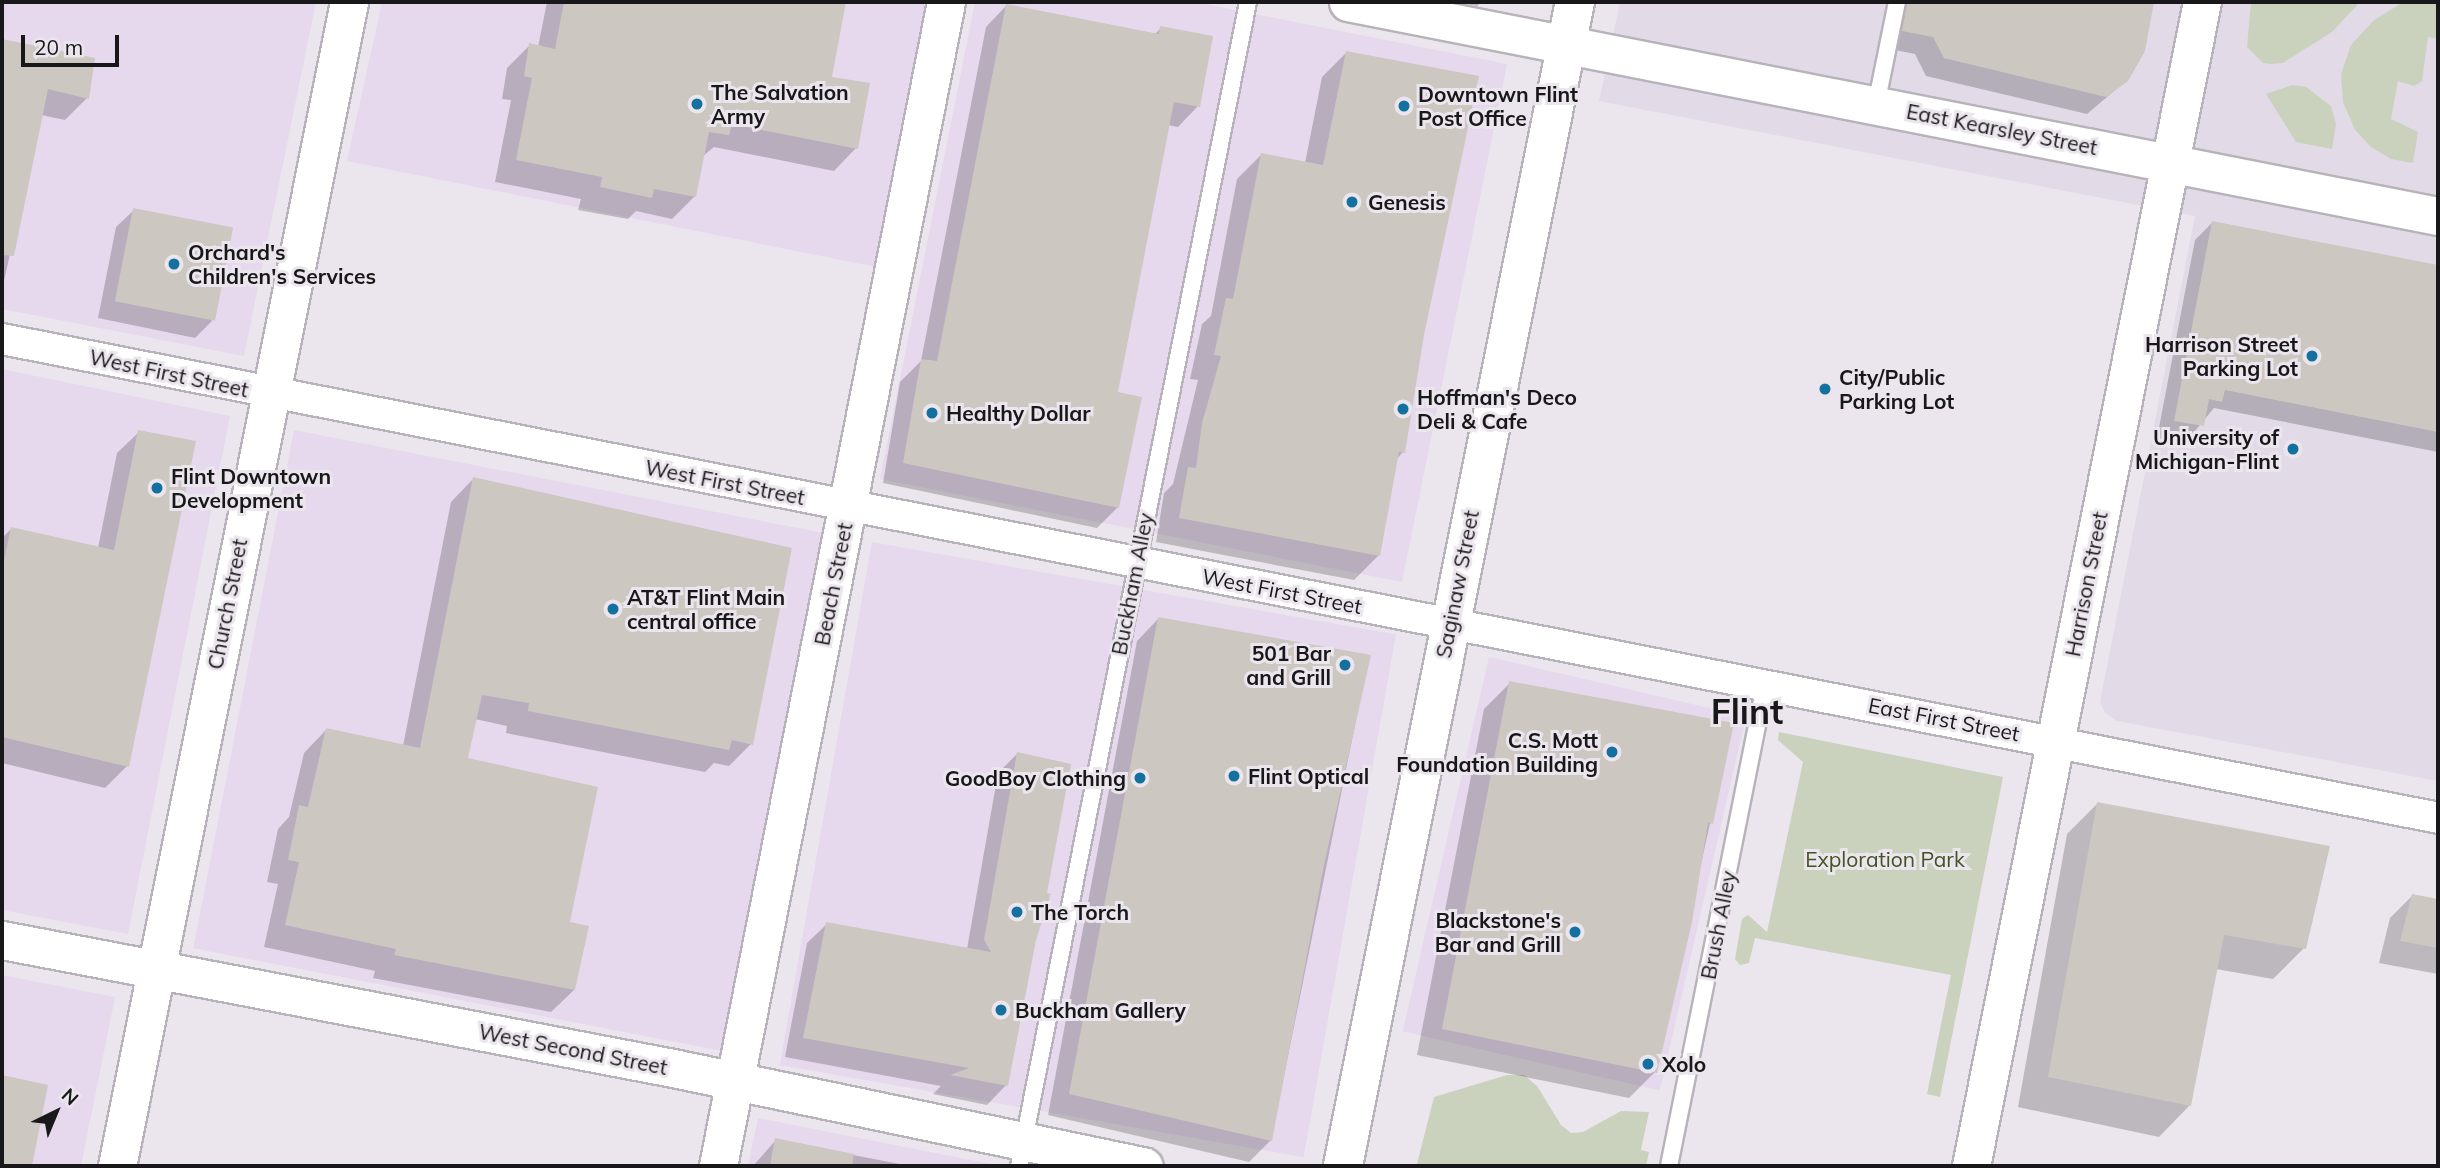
<!DOCTYPE html>
<html>
<head>
<meta charset="utf-8">
<style>
  body { margin:0 }
  #map { position:relative; width:2440px; height:1168px; overflow:hidden; background:#ebe6ed; font-family:Mulish,sans-serif }
  div>[style] { position:absolute }
  .commercial>* { inset:0; background:#e6d9ed; transform-origin:0 0 }
  .built>* { inset:0; background:#e2dae7 }
  .green>* { inset:0; background:#cad2be }
  .shadow>* { inset:0; background:#0003 }
  .building>* { inset:0; background:#cdc7c1; transform-origin:0 0 }
  .roads { filter:drop-shadow(2px 0 #b8b3ba) drop-shadow(-2px 0 #b8b3ba) drop-shadow(0 2px #b8b3ba) drop-shadow(0 -2px #b8b3ba) }
  .service>* { height:16px; margin:-8px; padding:0 8px; transform-origin:8px; border-radius:8px; background:#fff }
  .minor>* { height:30px; margin:-15px; padding:0 15px; transform-origin:15px; border-radius:15px; background:#fff }
  .tertiary>* { height:37px; margin:-18.5px; padding:0 18.5px; transform-origin:18.5px; border-radius:18.5px; background:#fff }
  .secondary>* { height:38px; margin:-19px; padding:0 19px; transform-origin:19px; border-radius:19px; background:#fff }
  .dots>* { width:19px; height:19px; translate:-50% -50%; box-sizing:border-box; border:4px solid #ebe6ed; border-radius:50% }
  span { translate:-50% -50%; white-space:nowrap; text-align:center; line-height:1.15; -webkit-text-stroke:6px #ebe6ed; paint-order:stroke }
  .poi-label { font-size:21px; color:#181719; font-weight:700 }
  .left { translate:0 -50%; text-align:left }
  .right { translate:-100% -50%; text-align:right }
  .street-label { font-size:21px; color:#181719 }
  .park-label { font-size:21px; color:#435322 }
  .town-label { font-size:35px; color:#181719; font-weight:700 }
  .frame { position:absolute; inset:0; border:4px solid #181719; pointer-events:none }
  .north { position:absolute; left:21px; top:1077px; width:70px; height:70px; -webkit-text-stroke:5px #ebe6ed; paint-order:stroke; rotate:43deg; font-size:19px; font-weight:700; line-height:28px; text-align:center; color:#181719 }
  .north::after { content:''; display:block; margin:auto; width:24px; height:32px; background:#181719; clip-path:polygon(50% 0,100% 100%,50% 72%,0 100%) }
  .scale { position:absolute; left:21px; top:35px; width:98px; height:32px; box-sizing:border-box; border:4px solid #181719; border-top:0; padding-left:9px; font-size:21px; line-height:24px; white-space:nowrap; color:#181719; -webkit-text-stroke:5px #ebe6ed; paint-order:stroke }
</style>
</head>
<body>
<div id="map">
  <div class="commercial">
    <i style="clip-path:polygon(2px 2px,316px 2px,244px 356px,2px 309px)"></i>
    <i style="clip-path:polygon(382px 2px,928px 2px,876px 267px,347px 161px)"></i>
    <i style="clip-path:polygon(975px 2px,1195px 2px,1507px 64px,1402px 582px,880px 479px)"></i>
    <i style="clip-path:polygon(2px 369px,230px 416px,128px 934px,2px 910px)"></i>
    <i style="left:294px;top:430px;width:540px;height:528px;rotate:11deg"></i>
    <i style="left:872px;top:542px;width:532px;height:531px;rotate:10deg"></i>
    <i style="left:1489px;top:657px;width:264px;height:384px;rotate:13deg"></i>
    <i style="clip-path:polygon(2px 975px,115px 997px,81px 1166px,2px 1166px)"></i>
    <i style="clip-path:polygon(758px 1118px,1001px 1166px,748px 1166px)"></i>
  </div>
  <div class="built">
    <i style="clip-path:polygon(1620px 2px,2438px 2px,2438px 781px,2117px 721px,2105px 713px,2100px 702px,2195px 216px,1599px 101px)"></i>
  </div>
  <div class="green">
    <i style="clip-path:polygon(2251px 2px,2360px 2px,2332px 32px,2283px 63px,2272px 64px,2263px 63px,2247px 47px)"></i>
    <i style="clip-path:polygon(2403px 2px,2438px 2px,2438px 39px,2428px 37px,2422px 81px,2414px 86px,2398px 81px,2391px 119px,2418px 132px,2413px 163px,2391px 159px,2371px 147px,2355px 130px,2343px 102px,2341px 74px,2351px 45px,2373px 21px)"></i>
    <i style="clip-path:polygon(2292px 85px,2306px 87px,2331px 106px,2336px 124px,2332px 149px,2296px 142px,2266px 94px)"></i>
    <i style="clip-path:polygon(1779px 732px,2003px 777px,1940px 1097px,1927px 1094px,1951px 975px,1755px 938px,1749px 963px,1740px 965px,1735px 959px,1742px 919px,1748px 915px,1767px 932px,1803px 762px,1778px 740px)"></i>
    <i style="clip-path:polygon(1507px 1075px,1524px 1075px,1537px 1086px,1561px 1125px,1571px 1133px,1583px 1132px,1621px 1111px,1649px 1112px,1641px 1150px,1649px 1152px,1646px 1166px,1417px 1164px,1434px 1097px)"></i>
  </div>
  <div class="shadow">
    <i style="clip-path:polygon(547px 2px,845px 2px,830px 78px,856px 148px,834px 171px,714px 147px,703px 156px,695px 196px,672px 219px,636px 211px,628px 219px,578px 210px,581px 199px,495px 182px,511px 100px,502px 99px,507px 68px,530px 45px,538px 47px)"></i>
    <i style="clip-path:polygon(1454px 2px,1482px 2px,1477px 6px)"></i>
    <i style="clip-path:polygon(1893px 2px,2153px 2px,2143px 51px,2127px 80px,2087px 114px,1926px 76px,1915px 54px,1885px 48px)"></i>
    <i style="clip-path:polygon(1006px 6px,1154px 35px,1161px 28px,1198px 106px,1178px 127px,1168px 125px,1116px 394px,1118px 507px,1097px 528px,883px 483px,900px 382px,921px 361px,986px 27px)"></i>
    <i style="clip-path:polygon(2px 41px,93px 60px,87px 98px,65px 120px,41px 115px,2px 290px)"></i>
    <i style="clip-path:polygon(1346px 53px,1422px 334px,1403px 452px,1396px 460px,1379px 555px,1354px 580px,1156px 542px,1164px 493px,1173px 484px,1198px 380px,1190px 379px,1202px 324px,1211px 316px,1237px 179px,1261px 155px,1305px 163px,1322px 77px)"></i>
    <i style="clip-path:polygon(134px 210px,212px 321px,195px 338px,98px 318px,116px 227px)"></i>
    <i style="clip-path:polygon(2213px 222px,2438px 267px,2438px 452px,2214px 408px,2185px 443px,2157px 438px,2195px 240px)"></i>
    <i style="clip-path:polygon(139px 432px,127px 766px,105px 788px,2px 763px,2px 538px,11px 529px,98px 548px,117px 453px)"></i>
    <i style="clip-path:polygon(473px 479px,751px 744px,729px 766px,714px 763px,705px 772px,506px 733px,507px 726px,475px 719px,466px 759px,568px 923px,574px 990px,551px 1012px,373px 978px,375px 971px,264px 947px,278px 884px,267px 882px,278px 829px,289px 817px,304px 753px,326px 730px,403px 746px,451px 502px)"></i>
    <i style="clip-path:polygon(1158px 619px,1369px 656px,1271px 1140px,1249px 1162px,1048px 1115px,1137px 641px)"></i>
    <i style="clip-path:polygon(1510px 683px,1732px 724px,1655px 1072px,1629px 1098px,1417px 1055px,1484px 709px)"></i>
    <i style="clip-path:polygon(1017px 754px,1035px 939px,1006px 1085px,987px 1105px,933px 1094px,941px 1086px,785px 1057px,807px 943px,827px 924px,967px 949px,998px 773px)"></i>
    <i style="clip-path:polygon(2098px 803px,2304px 948px,2273px 979px,2216px 969px,2189px 1106px,2159px 1137px,2018px 1107px,2067px 834px)"></i>
    <i style="clip-path:polygon(2412px 896px,2438px 901px,2438px 974px,2379px 963px,2390px 918px)"></i>
    <i style="clip-path:polygon(2px 1077px,46px 1087px,30px 1166px,2px 1166px)"></i>
    <i style="clip-path:polygon(776px 1140px,910px 1166px,753px 1166px)"></i>
  </div>
  <div class="building">
    <i style="clip-path:polygon(564px 2px,846px 2px,832px 77px,870px 83px,858px 149px,732px 124px,729px 135px,709px 132px,696px 197px,654px 189px,652px 198px,600px 187px,602px 177px,516px 160px,532px 78px,524px 76px,529px 43px,555px 49px)"></i>
    <i style="clip-path:polygon(1907px 2px,2154px 2px,2145px 51px,2128px 81px,2106px 97px,1944px 58px,1933px 37px,1902px 31px)"></i>
    <i style="clip-path:polygon(1006px 4px,1159px 34px,1160px 26px,1213px 36px,1200px 107px,1174px 102px,1118px 392px,1142px 397px,1119px 508px,903px 463px,921px 359px,937px 361px)"></i>
    <i style="clip-path:polygon(2px 39px,95px 58px,89px 99px,48px 89px,14px 256px,2px 255px)"></i>
    <i style="clip-path:polygon(1346px 51px,1479px 76px,1424px 335px,1405px 453px,1399px 452px,1380px 556px,1179px 518px,1188px 467px,1196px 468px,1202px 423px,1221px 356px,1214px 355px,1226px 298px,1233px 299px,1261px 153px,1323px 165px)"></i>
    <i style="left:133px;top:208px;width:102px;height:95px;rotate:11deg"></i>
    <i style="clip-path:polygon(2212px 221px,2438px 265px,2438px 432px,2225px 390px,2222px 402px,2209px 399px,2204px 426px,2174px 421px)"></i>
    <i style="clip-path:polygon(138px 430px,196px 441px,129px 767px,2px 737px,2px 570px,11px 527px,114px 550px)"></i>
    <i style="clip-path:polygon(473px 477px,792px 548px,753px 745px,732px 740px,729px 750px,528px 711px,529px 703px,482px 695px,468px 758px,598px 787px,570px 922px,589px 926px,575px 990px,394px 955px,396px 949px,285px 925px,299px 862px,288px 860px,299px 805px,308px 807px,326px 728px,420px 748px)"></i>
    <i style="clip-path:polygon(1158px 617px,1371px 655px,1324px 865px,1272px 1141px,1069px 1094px)"></i>
    <i style="clip-path:polygon(1509px 681px,1734px 723px,1713px 824px,1708px 823px,1692px 922px,1657px 1073px,1442px 1029px)"></i>
    <i style="clip-path:polygon(1017px 752px,1071px 764px,1047px 893px,1051px 894px,1036px 940px,1008px 1086px,950px 1075px,969px 1068px,803px 1038px,826px 922px,991px 952px,984px 940px)"></i>
    <i style="clip-path:polygon(2097px 802px,2330px 846px,2306px 949px,2224px 935px,2191px 1106px,2048px 1077px)"></i>
    <i style="clip-path:polygon(2412px 894px,2438px 899px,2438px 948px,2400px 941px)"></i>
    <i style="clip-path:polygon(2px 1075px,48px 1085px,32px 1166px,2px 1166px)"></i>
    <i style="clip-path:polygon(775px 1138px,854px 1154px,852px 1166px,770px 1166px)"></i>
  </div>
  <div class="roads">
    <div class="service">
      <i style="left:1876px;top:105px;width:105px;rotate:-78.5deg"></i>
      <i style="left:1019px;top:1166px;width:1186px;rotate:-78.87deg"></i>
      <i style="left:1669px;top:1166px;width:491px;rotate:-78.7deg"></i>
    </div>
    <div class="minor">
      <i style="left:2px;top:339px;width:2483px;rotate:11.12deg"></i>
    </div>
    <div class="tertiary">
      <i style="left:1348px;top:2px;width:1111px;rotate:11.11deg"></i>
      <i style="left:2px;top:940px;width:683px;rotate:10.8deg"></i>
      <i style="left:673px;top:1068px;width:481px;rotate:11.8deg"></i>
      <i style="left:117px;top:1166px;width:1187px;rotate:-78.73deg"></i>
      <i style="left:718px;top:1166px;width:1186px;rotate:-78.92deg"></i>
      <i style="left:1971px;top:1166px;width:1187px;rotate:-78.78deg"></i>
    </div>
    <div class="secondary">
      <i style="left:1343px;top:1166px;width:1187px;rotate:-78.73deg"></i>
    </div>
  </div>
  <div class="dots">
    <i style="left:697px;top:104px;background:#14709f"></i>
    <i style="left:1404px;top:106px;background:#14709f"></i>
    <i style="left:1352px;top:202px;background:#14709f"></i>
    <i style="left:174px;top:264px;background:#14709f"></i>
    <i style="left:2312px;top:356px;background:#14709f"></i>
    <i style="left:1825px;top:389px;background:#14709f"></i>
    <i style="left:1403px;top:409px;background:#14709f"></i>
    <i style="left:932px;top:413px;background:#14709f"></i>
    <i style="left:2293px;top:449px;background:#14709f"></i>
    <i style="left:157px;top:488px;background:#14709f"></i>
    <i style="left:613px;top:609px;background:#14709f"></i>
    <i style="left:1345px;top:665px;background:#14709f"></i>
    <i style="left:1612px;top:752px;background:#14709f"></i>
    <i style="left:1234px;top:776px;background:#14709f"></i>
    <i style="left:1140px;top:778px;background:#14709f"></i>
    <i style="left:1017px;top:912px;background:#14709f"></i>
    <i style="left:1575px;top:932px;background:#14709f"></i>
    <i style="left:1001px;top:1010px;background:#14709f"></i>
    <i style="left:1648px;top:1064px;background:#14709f"></i>
  </div>
  <div class="poi-label">
    <span class="left" style="left:711px;top:104px">The Salvation<br>Army</span>
    <span class="left" style="left:1418px;top:106px">Downtown Flint<br>Post Office</span>
    <span class="left" style="left:1368px;top:202px">Genesis</span>
    <span class="left" style="left:188px;top:264px">Orchard's<br>Children's Services</span>
    <span class="right" style="left:2298px;top:356px">Harrison Street<br>Parking Lot</span>
    <span class="left" style="left:1839px;top:389px">City/Public<br>Parking Lot</span>
    <span class="left" style="left:1417px;top:409px">Hoffman's Deco<br>Deli &amp; Cafe</span>
    <span class="left" style="left:946px;top:413px">Healthy Dollar</span>
    <span class="right" style="left:2279px;top:449px">University of<br>Michigan-Flint</span>
    <span class="left" style="left:171px;top:488px">Flint Downtown<br>Development</span>
    <span class="left" style="left:627px;top:609px">AT&amp;T Flint Main<br>central office</span>
    <span class="right" style="left:1331px;top:665px">501 Bar<br>and Grill</span>
    <span class="right" style="left:1598px;top:752px">C.S. Mott<br>Foundation Building</span>
    <span class="left" style="left:1248px;top:776px">Flint Optical</span>
    <span class="right" style="left:1126px;top:778px">GoodBoy Clothing</span>
    <span class="left" style="left:1031px;top:912px">The Torch</span>
    <span class="right" style="left:1561px;top:932px">Blackstone's<br>Bar and Grill</span>
    <span class="left" style="left:1015px;top:1010px">Buckham Gallery</span>
    <span class="left" style="left:1662px;top:1064px">Xolo</span>
  </div>
  <div class="street-label">
    <span style="left:2002px;top:129px;rotate:11deg">East Kearsley Street</span>
    <span style="left:169px;top:373px;rotate:12deg">West First Street</span>
    <span style="left:725px;top:482px;rotate:11deg">West First Street</span>
    <span style="left:833px;top:584px;rotate:-79deg">Beach Street</span>
    <span style="left:1132px;top:584px;rotate:-79deg">Buckham Alley</span>
    <span style="left:1457px;top:584px;rotate:-79deg">Saginaw Street</span>
    <span style="left:2086px;top:584px;rotate:-79deg">Harrison Street</span>
    <span style="left:1282px;top:591px;rotate:11deg">West First Street</span>
    <span style="left:227px;top:604px;rotate:-79deg">Church Street</span>
    <span style="left:1944px;top:719px;rotate:11deg">East First Street</span>
    <span style="left:1718px;top:925px;rotate:-79deg">Brush Alley</span>
    <span style="left:573px;top:1049px;rotate:11deg">West Second Street</span>
  </div>
  <div class="park-label">
    <span style="left:1885px;top:859px">Exploration Park</span>
  </div>
  <div class="town-label">
    <span style="left:1747px;top:711px">Flint</span>
  </div>
  <div class="frame"></div>
  <div class="north">N</div>
  <div class="scale">20 m</div>
</div>
</body>
</html>
